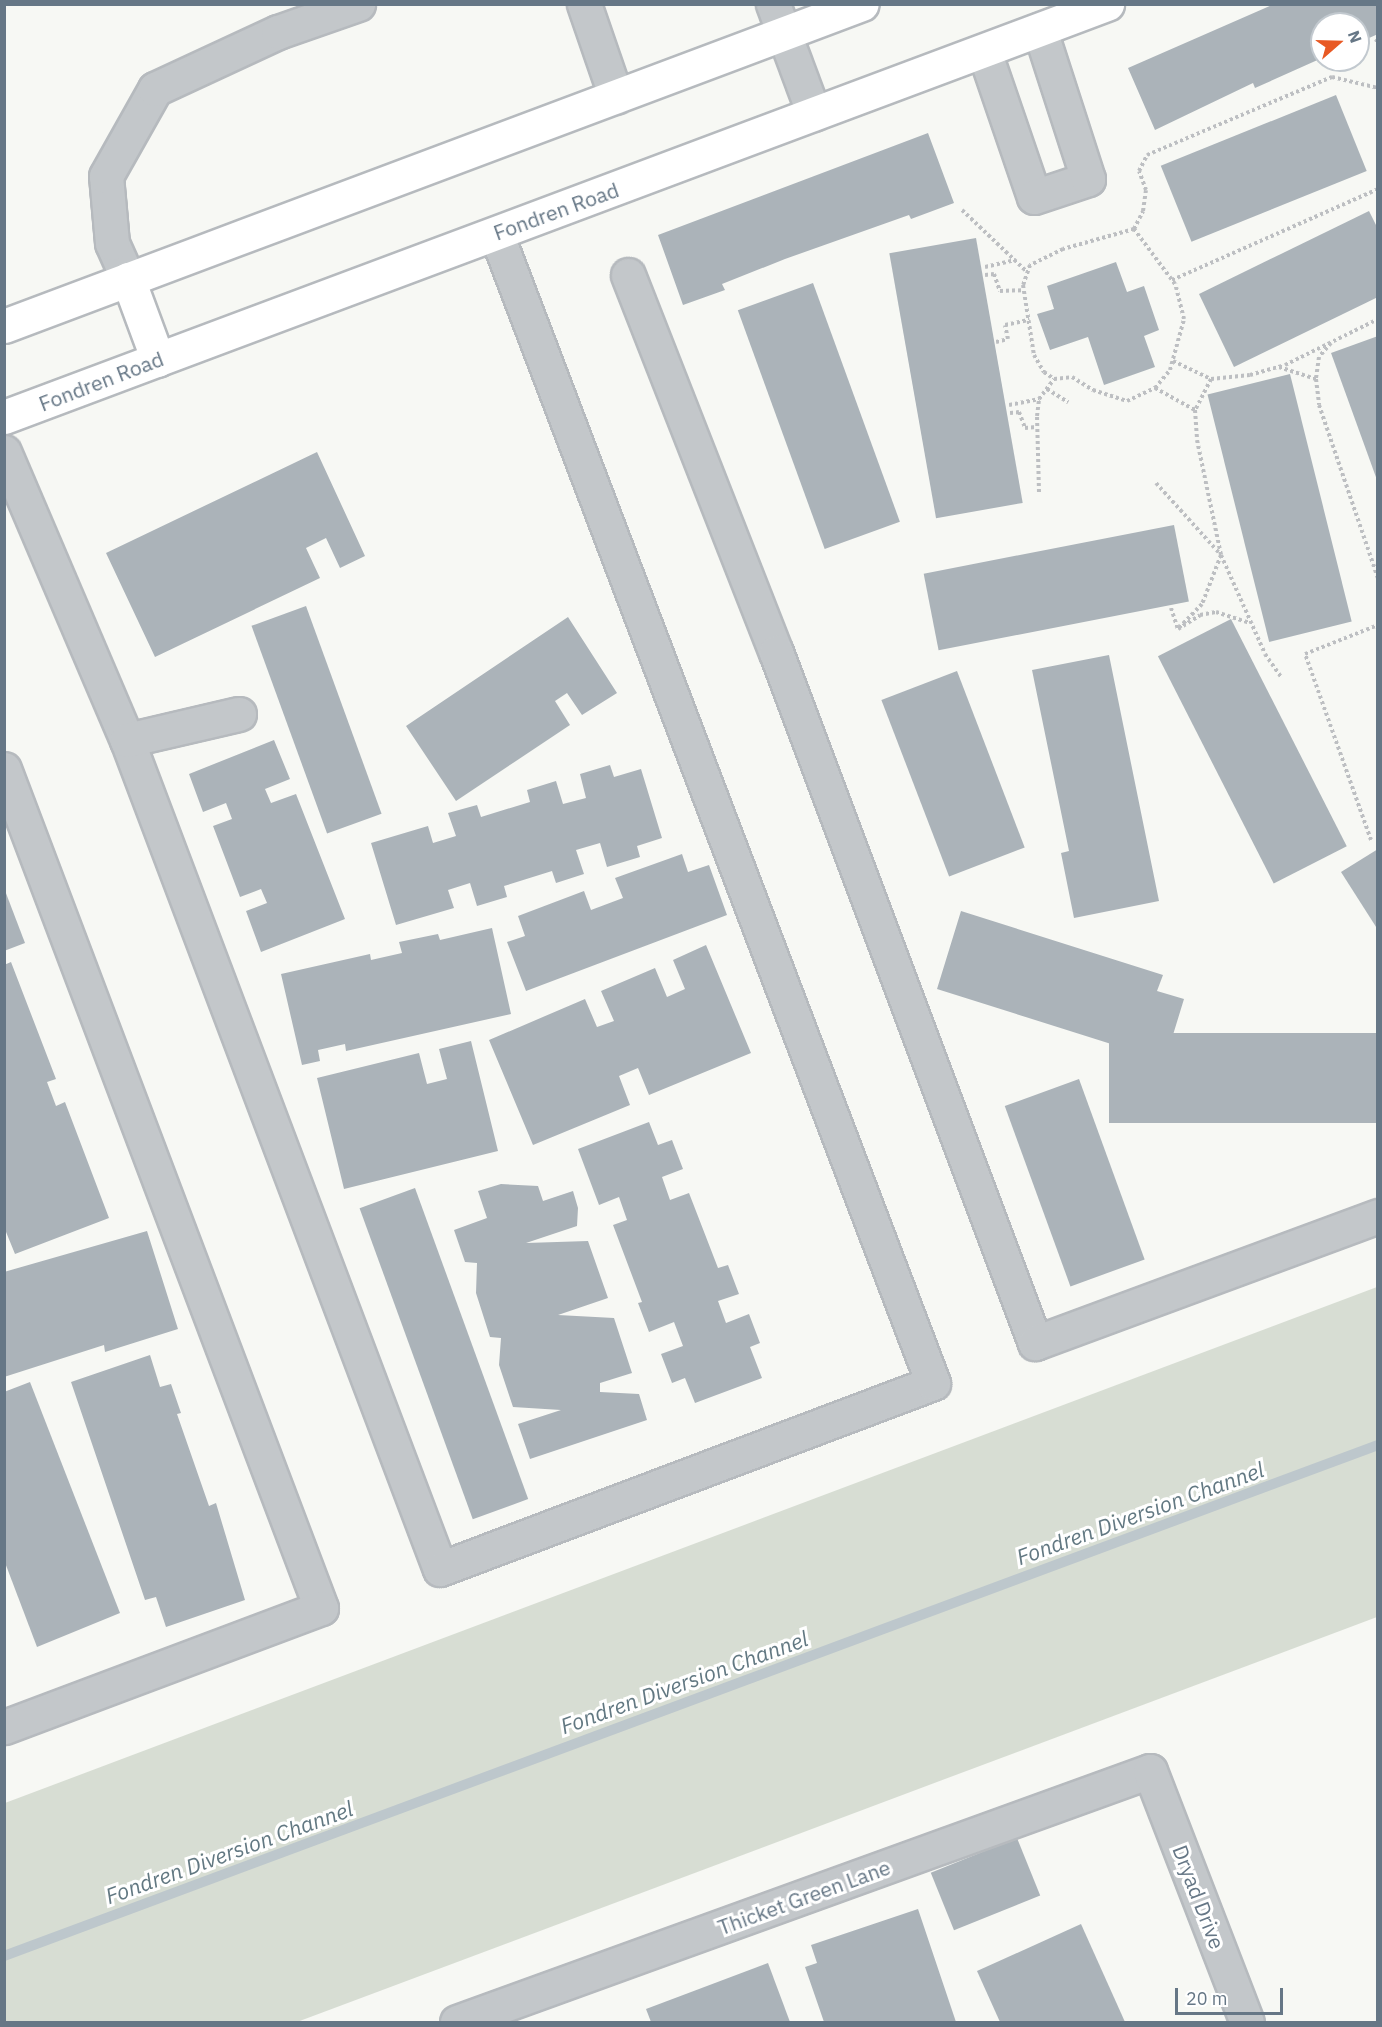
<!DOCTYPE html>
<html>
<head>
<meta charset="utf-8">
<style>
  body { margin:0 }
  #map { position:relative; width:1382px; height:2027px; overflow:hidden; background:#f7f8f4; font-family:"IBM Plex Sans",sans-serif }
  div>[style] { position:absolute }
  .green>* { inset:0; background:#d7ddd3 }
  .stream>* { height:10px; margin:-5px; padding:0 5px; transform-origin:5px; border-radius:5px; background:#bdc7cc }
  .building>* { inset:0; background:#abb3b9; transform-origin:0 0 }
  .path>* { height:4px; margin-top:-2px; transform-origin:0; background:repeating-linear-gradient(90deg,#bdbfc2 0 3px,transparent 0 6px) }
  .roads { filter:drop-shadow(2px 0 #b6babe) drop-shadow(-2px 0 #b6babe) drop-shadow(0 2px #b6babe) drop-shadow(0 -2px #b6babe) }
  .minor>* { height:33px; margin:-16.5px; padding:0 16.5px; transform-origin:16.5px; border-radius:16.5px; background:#c3c7ca }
  .major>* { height:33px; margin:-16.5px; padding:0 16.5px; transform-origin:16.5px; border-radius:16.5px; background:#fff }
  span { translate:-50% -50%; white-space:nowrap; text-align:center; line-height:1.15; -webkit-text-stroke:6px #fff; paint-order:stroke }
  .street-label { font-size:21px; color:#667786 }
  .water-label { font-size:22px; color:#627882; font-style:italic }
  .frame { position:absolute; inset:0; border:6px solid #667786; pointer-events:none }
  .north { position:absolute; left:1310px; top:12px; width:60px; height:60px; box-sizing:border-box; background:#fff; border:2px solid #c2c9cf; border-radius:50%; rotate:70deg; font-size:16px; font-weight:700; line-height:24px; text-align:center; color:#667786 }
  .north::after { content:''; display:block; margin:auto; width:21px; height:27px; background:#e85924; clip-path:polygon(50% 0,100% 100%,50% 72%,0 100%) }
  .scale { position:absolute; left:1175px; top:1988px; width:108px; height:27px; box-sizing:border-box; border:3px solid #667786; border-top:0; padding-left:8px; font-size:18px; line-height:21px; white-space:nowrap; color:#667786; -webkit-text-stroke:4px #fff; paint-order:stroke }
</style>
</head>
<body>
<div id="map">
  <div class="green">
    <i style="clip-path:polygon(1377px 1287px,1377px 1617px,297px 2022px,5px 2022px,5px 1803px)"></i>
  </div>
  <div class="stream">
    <i style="left:4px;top:1956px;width:1466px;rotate:-20.4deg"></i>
  </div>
  <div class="building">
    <i style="clip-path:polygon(1274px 4px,1378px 4px,1378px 34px,1358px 43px,1358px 24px,1322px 24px,1322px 58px,1255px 88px,1253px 83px,1155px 130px,1128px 68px)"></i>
    <i style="left:1336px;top:95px;width:82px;height:189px;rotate:68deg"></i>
    <i style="clip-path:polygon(928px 133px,954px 203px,911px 219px,909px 215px,785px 259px,722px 284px,725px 290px,683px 305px,658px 235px)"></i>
    <i style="clip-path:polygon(1369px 211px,1378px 229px,1378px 297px,1234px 367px,1199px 294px)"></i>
    <i style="left:976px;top:238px;width:269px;height:88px;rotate:80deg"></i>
    <i style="clip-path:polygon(1116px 262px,1127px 292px,1144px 286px,1159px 330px,1144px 336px,1155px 367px,1104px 385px,1088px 337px,1050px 350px,1037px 314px,1054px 309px,1047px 286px)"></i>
    <i style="left:813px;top:283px;width:254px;height:80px;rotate:70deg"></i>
    <i style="clip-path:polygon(1378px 336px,1378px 480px,1377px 480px,1331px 353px)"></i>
    <i style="left:1290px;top:374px;width:255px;height:85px;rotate:76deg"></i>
    <i style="clip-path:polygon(317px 452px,365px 556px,340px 568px,326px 538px,306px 548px,320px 578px,155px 657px,106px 553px)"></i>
    <i style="left:1174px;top:525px;width:78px;height:255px;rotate:79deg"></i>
    <i style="left:306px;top:606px;width:221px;height:58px;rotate:70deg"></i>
    <i style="clip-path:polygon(568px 617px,617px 693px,582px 715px,567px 693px,555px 701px,570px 725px,456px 801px,406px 726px)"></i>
    <i style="left:1231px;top:619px;width:255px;height:82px;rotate:63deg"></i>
    <i style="clip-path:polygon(1109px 655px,1159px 901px,1074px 918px,1061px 853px,1069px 851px,1032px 670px)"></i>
    <i style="left:957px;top:671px;width:189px;height:81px;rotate:69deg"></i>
    <i style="clip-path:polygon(274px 740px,290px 779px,265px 789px,271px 803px,296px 794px,345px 919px,261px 952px,246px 911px,267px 903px,261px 889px,240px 897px,213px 826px,232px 819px,226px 803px,203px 812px,189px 774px)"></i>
    <i style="clip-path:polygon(610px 765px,614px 777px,641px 769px,662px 838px,637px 846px,640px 857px,607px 867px,600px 843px,576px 850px,584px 874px,556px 883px,552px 871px,504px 886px,507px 897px,477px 906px,470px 883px,448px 890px,454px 908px,396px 925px,371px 843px,428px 826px,433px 843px,456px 836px,448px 813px,477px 805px,481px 817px,530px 802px,527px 790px,556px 781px,563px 804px,586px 798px,580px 774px)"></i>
    <i style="clip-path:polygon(1378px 849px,1378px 930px,1341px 872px)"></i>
    <i style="clip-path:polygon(682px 854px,688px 872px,709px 865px,727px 915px,526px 991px,507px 942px,525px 936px,518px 916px,584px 891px,591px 910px,623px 898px,615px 878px)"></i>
    <i style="clip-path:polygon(4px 888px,25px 943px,4px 951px)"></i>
    <i style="clip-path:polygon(961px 911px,1163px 975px,1157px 991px,1184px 999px,1165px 1061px,937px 989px)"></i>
    <i style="clip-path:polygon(492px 928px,511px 1014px,346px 1051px,345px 1044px,318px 1050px,320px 1061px,302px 1065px,281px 974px,370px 954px,371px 960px,402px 953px,399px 942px,438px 934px,440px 940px)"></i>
    <i style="clip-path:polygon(706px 945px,751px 1053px,649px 1095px,638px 1068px,619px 1076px,630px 1105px,533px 1145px,489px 1040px,585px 999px,597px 1027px,614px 1021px,601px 991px,655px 968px,667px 997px,685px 989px,673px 960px)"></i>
    <i style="clip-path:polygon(11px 962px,56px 1079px,47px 1082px,56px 1106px,65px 1102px,109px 1218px,15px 1254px,4px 1227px,4px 965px)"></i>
    <i style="left:1378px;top:1033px;width:90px;height:269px;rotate:90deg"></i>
    <i style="clip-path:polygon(471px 1041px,498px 1151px,344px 1189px,317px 1078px,419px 1053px,427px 1084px,447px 1079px,439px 1049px)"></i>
    <i style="left:1079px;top:1079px;width:192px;height:79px;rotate:70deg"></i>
    <i style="clip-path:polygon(649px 1122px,658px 1145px,672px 1140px,683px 1169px,662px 1177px,670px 1200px,689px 1193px,718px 1268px,728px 1265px,739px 1294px,718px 1301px,726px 1323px,749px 1314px,760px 1343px,750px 1347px,762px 1378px,695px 1403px,685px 1378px,672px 1383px,661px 1354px,683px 1346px,674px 1322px,649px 1332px,638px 1303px,642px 1302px,613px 1225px,627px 1220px,619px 1197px,599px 1205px,578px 1149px)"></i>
    <i style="clip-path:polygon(501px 1184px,538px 1186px,543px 1201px,573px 1191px,578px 1208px,577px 1226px,526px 1243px,588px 1241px,608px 1298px,558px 1315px,614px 1318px,632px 1373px,600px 1383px,600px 1392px,639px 1394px,647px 1420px,530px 1459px,518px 1424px,561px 1410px,513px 1407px,499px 1365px,501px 1338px,490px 1337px,476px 1293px,477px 1263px,465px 1262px,454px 1230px,487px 1218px,478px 1191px)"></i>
    <i style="left:415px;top:1188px;width:331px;height:59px;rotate:70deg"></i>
    <i style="clip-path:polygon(147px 1231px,178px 1329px,105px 1352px,104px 1345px,4px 1377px,4px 1272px)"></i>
    <i style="clip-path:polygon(150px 1355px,160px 1387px,171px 1384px,181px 1413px,177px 1414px,209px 1506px,216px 1503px,245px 1600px,166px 1627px,156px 1597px,145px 1600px,71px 1382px)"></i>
    <i style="clip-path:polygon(30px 1382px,120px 1613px,37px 1647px,4px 1560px,4px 1392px)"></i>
    <i style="left:1017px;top:1838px;width:62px;height:93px;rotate:68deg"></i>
    <i style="clip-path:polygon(918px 1909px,956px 2022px,824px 2022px,805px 1967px,817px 1963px,811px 1945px)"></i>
    <i style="clip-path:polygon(1081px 1924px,1125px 2022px,1000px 2022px,977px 1971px)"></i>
    <i style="clip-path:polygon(768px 1963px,790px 2022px,651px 2022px,646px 2009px)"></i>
  </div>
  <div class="path">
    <i style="left:1376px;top:39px;width:5px;rotate:68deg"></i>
    <i style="left:962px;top:210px;width:90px;rotate:43.6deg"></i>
    <i style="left:1134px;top:229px;width:74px;rotate:164.3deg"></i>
    <i style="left:1063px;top:249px;width:37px;rotate:154deg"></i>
    <i style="left:1030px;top:265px;width:21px;rotate:109deg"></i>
    <i style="left:1023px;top:285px;width:71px;rotate:81.1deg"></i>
    <i style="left:1034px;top:355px;width:20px;rotate:60deg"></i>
    <i style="left:1044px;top:372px;width:12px;rotate:35deg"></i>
    <i style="left:1054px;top:379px;width:18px;rotate:-6deg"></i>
    <i style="left:1072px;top:377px;width:25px;rotate:32deg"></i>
    <i style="left:1093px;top:390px;width:36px;rotate:18deg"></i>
    <i style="left:1127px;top:401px;width:31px;rotate:-25deg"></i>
    <i style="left:1155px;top:388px;width:23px;rotate:-50deg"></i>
    <i style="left:1170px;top:370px;width:53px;rotate:-74.6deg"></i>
    <i style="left:1184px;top:319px;width:36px;rotate:-104deg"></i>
    <i style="left:1175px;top:284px;width:69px;rotate:-126.7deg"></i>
    <i style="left:1134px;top:229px;width:20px;rotate:-63deg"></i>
    <i style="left:1143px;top:211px;width:21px;rotate:-82deg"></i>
    <i style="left:1146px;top:190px;width:20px;rotate:-110deg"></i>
    <i style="left:1139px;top:171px;width:18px;rotate:-63deg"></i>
    <i style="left:1147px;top:155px;width:201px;rotate:-22.9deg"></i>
    <i style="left:1332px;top:77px;width:47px;rotate:13.4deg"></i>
    <i style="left:985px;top:267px;width:31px;rotate:-13deg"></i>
    <i style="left:985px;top:275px;width:9px;rotate:-6deg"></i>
    <i style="left:994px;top:274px;width:18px;rotate:71deg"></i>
    <i style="left:1000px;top:291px;width:23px;rotate:-2deg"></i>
    <i style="left:1172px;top:280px;width:225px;rotate:-23.8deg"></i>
    <i style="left:996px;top:342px;width:12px;rotate:-14deg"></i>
    <i style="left:1008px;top:339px;width:14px;rotate:-102deg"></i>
    <i style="left:1005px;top:325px;width:25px;rotate:-12deg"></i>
    <i style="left:1331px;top:343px;width:18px;rotate:131deg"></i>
    <i style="left:1319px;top:357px;width:22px;rotate:98deg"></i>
    <i style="left:1316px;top:379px;width:26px;rotate:83deg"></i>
    <i style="left:1319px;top:405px;width:183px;rotate:71.2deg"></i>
    <i style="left:1173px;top:361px;width:42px;rotate:25.3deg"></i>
    <i style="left:1211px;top:379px;width:35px;rotate:117deg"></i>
    <i style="left:1279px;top:367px;width:39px;rotate:18deg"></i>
    <i style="left:1211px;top:379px;width:39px;rotate:-6deg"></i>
    <i style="left:1250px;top:375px;width:36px;rotate:-16deg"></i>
    <i style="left:1285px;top:365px;width:104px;rotate:-26.3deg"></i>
    <i style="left:1155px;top:388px;width:46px;rotate:28.8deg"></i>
    <i style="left:1195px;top:410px;width:30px;rotate:86deg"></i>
    <i style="left:1197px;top:440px;width:117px;rotate:78.2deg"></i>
    <i style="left:1221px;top:555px;width:108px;rotate:66deg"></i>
    <i style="left:1265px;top:654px;width:28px;rotate:55deg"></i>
    <i style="left:1047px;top:389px;width:25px;rotate:32deg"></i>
    <i style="left:1009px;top:405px;width:31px;rotate:-11deg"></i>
    <i style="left:1010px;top:413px;width:9px;rotate:-6deg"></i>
    <i style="left:1019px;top:412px;width:17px;rotate:69deg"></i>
    <i style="left:1025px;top:428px;width:11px;rotate:-5deg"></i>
    <i style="left:1156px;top:483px;width:97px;rotate:47.9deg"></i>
    <i style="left:1221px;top:555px;width:53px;rotate:111.2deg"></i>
    <i style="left:1202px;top:604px;width:35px;rotate:134deg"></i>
    <i style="left:1178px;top:629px;width:26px;rotate:-32deg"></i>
    <i style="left:1200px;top:615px;width:16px;rotate:-11deg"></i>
    <i style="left:1216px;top:612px;width:36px;rotate:18deg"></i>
    <i style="left:1039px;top:492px;width:76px;rotate:-91.5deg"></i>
    <i style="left:1037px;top:416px;width:17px;rotate:-83deg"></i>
    <i style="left:1039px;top:399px;width:25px;rotate:-53deg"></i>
    <i style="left:1171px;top:608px;width:22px;rotate:72deg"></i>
    <i style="left:1371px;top:840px;width:197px;rotate:-109.5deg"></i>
    <i style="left:1305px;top:654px;width:79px;rotate:-21.7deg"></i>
  </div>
  <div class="roads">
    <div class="minor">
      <i style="left:584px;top:4px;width:98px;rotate:71deg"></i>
      <i style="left:773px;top:4px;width:117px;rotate:69.6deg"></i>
      <i style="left:984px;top:51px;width:154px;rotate:71.1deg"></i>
      <i style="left:1034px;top:197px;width:57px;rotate:-18.4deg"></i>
      <i style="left:1088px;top:179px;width:157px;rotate:-107.9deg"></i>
      <i style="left:628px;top:275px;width:405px;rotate:68.6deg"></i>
      <i style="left:776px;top:652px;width:738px;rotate:69.45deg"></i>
      <i style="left:1035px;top:1343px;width:366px;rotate:-20.3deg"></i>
      <i style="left:128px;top:279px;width:39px;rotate:-114deg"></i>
      <i style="left:112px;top:243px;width:67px;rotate:-95.1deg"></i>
      <i style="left:106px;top:176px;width:100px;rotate:-60.6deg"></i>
      <i style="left:155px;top:89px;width:136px;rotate:-24.9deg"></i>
      <i style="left:278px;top:32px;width:85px;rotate:-19.3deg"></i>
      <i style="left:4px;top:452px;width:313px;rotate:66.9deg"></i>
      <i style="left:127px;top:740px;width:886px;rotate:69.32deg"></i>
      <i style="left:440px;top:1569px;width:527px;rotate:-20.67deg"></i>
      <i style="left:933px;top:1383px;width:1230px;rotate:-110.81deg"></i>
      <i style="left:127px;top:740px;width:115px;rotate:-13.1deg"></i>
      <i style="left:4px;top:769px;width:897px;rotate:69.3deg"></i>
      <i style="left:321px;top:1608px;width:339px;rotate:159.4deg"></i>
      <i style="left:457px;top:2022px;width:737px;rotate:-19.91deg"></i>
      <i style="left:1150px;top:1771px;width:269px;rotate:68.9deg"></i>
    </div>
    <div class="major">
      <i style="left:128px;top:279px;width:86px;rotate:69.7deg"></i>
      <i style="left:4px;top:326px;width:916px;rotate:-20.57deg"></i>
      <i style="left:4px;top:417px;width:1178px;rotate:-20.53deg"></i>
    </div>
  </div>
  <div class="street-label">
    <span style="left:556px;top:211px;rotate:-20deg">Fondren Road</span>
    <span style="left:101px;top:381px;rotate:-21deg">Fondren Road</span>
    <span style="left:804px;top:1897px;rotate:-20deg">Thicket Green Lane</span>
    <span style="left:1199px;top:1897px;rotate:69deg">Dryad Drive</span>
  </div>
  <div class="water-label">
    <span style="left:1140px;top:1513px;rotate:-20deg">Fondren Diversion Channel</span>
    <span style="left:684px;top:1682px;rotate:-20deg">Fondren Diversion Channel</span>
    <span style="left:229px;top:1852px;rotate:-20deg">Fondren Diversion Channel</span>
  </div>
  <div class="frame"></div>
  <div class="north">N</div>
  <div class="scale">20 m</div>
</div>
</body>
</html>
